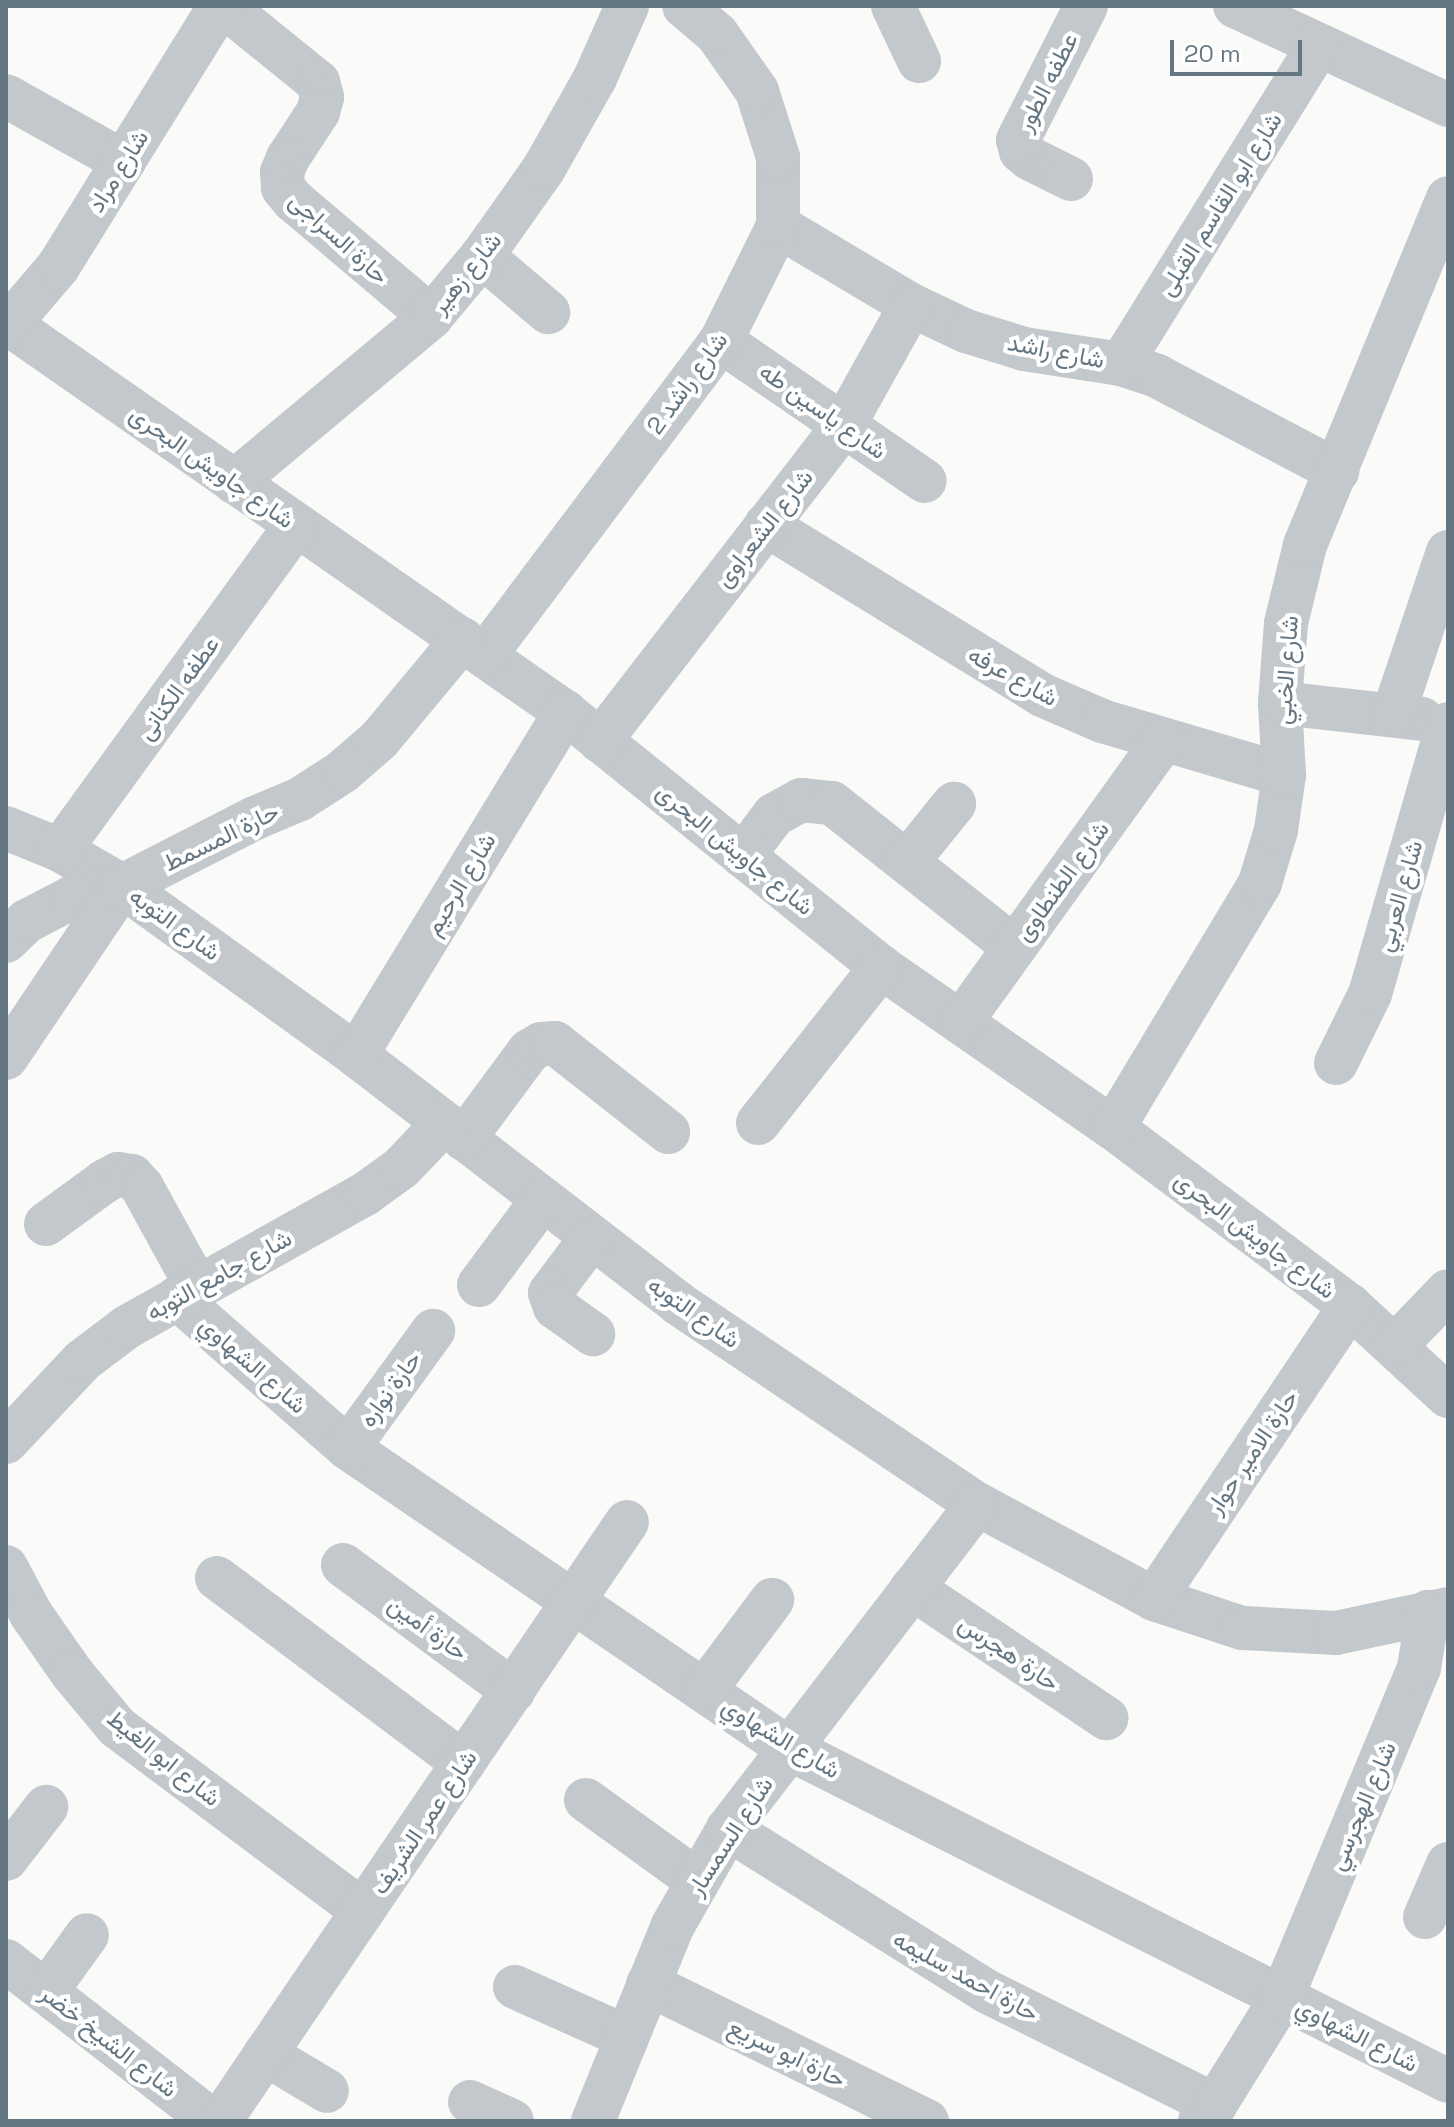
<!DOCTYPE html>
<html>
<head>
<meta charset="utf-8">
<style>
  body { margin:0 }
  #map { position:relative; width:1454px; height:2127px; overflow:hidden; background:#fafaf8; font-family:"Space Grotesk",Vazirmatn,sans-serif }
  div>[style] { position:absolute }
  .street>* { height:44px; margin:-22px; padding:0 22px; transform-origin:22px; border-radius:22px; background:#c3c8cc }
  span { translate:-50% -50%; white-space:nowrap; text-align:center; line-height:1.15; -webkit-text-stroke:8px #fff; paint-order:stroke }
  .street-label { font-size:24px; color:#657683 }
  .frame { position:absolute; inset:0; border:8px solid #657683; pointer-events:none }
  .scale { position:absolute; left:1170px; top:40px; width:132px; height:36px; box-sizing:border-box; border:4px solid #657683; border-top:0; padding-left:10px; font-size:24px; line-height:28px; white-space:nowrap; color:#657683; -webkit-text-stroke:6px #fff; paint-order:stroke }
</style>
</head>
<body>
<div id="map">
  <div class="street">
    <i style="left:224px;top:6px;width:121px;rotate:39deg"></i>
    <i style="left:318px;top:82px;width:16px;rotate:75deg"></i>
    <i style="left:322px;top:97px;width:16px;rotate:105deg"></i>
    <i style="left:318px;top:112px;width:55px;rotate:123.1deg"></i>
    <i style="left:288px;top:158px;width:15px;rotate:113deg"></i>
    <i style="left:282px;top:172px;width:16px;rotate:86deg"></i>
    <i style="left:283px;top:188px;width:16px;rotate:50deg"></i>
    <i style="left:293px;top:200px;width:181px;rotate:40.3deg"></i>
    <i style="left:893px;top:6px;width:61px;rotate:64.7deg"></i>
    <i style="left:1235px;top:6px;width:235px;rotate:24.9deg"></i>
    <i style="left:6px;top:96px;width:135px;rotate:29.2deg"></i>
    <i style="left:1071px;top:179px;width:47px;rotate:-153.4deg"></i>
    <i style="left:1029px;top:158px;width:11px;rotate:-139deg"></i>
    <i style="left:1021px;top:151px;width:11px;rotate:-105deg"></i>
    <i style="left:1018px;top:140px;width:150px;rotate:-63.1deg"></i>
    <i style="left:778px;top:226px;width:155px;rotate:30.7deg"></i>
    <i style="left:911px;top:305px;width:61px;rotate:25.3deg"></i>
    <i style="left:966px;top:331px;width:61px;rotate:17.2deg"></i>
    <i style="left:1024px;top:349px;width:98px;rotate:8.8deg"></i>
    <i style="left:1121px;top:364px;width:38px;rotate:18deg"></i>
    <i style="left:1157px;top:376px;width:204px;rotate:27.8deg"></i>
    <i style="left:482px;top:256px;width:87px;rotate:40.3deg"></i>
    <i style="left:6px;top:322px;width:682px;rotate:34.9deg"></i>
    <i style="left:565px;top:712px;width:406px;rotate:38.9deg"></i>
    <i style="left:881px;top:967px;width:282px;rotate:34.8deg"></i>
    <i style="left:1113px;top:1128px;width:296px;rotate:36.9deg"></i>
    <i style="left:1350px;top:1306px;width:133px;rotate:42.6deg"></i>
    <i style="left:6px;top:328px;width:80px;rotate:-49.6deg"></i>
    <i style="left:58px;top:267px;width:307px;rotate:-58.2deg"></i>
    <i style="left:721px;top:341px;width:247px;rotate:34.5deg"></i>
    <i style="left:1121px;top:364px;width:375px;rotate:-58.2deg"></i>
    <i style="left:234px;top:482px;width:257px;rotate:-39.9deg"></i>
    <i style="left:431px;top:317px;width:80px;rotate:-50.1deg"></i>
    <i style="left:482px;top:256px;width:105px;rotate:-54.7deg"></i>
    <i style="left:543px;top:170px;width:106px;rotate:-60.5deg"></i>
    <i style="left:595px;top:78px;width:79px;rotate:-66deg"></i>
    <i style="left:766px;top:525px;width:324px;rotate:31.6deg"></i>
    <i style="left:1042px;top:695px;width:65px;rotate:23.4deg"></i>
    <i style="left:1102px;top:721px;width:190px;rotate:16.5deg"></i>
    <i style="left:486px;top:654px;width:391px;rotate:-53.1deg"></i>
    <i style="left:721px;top:341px;width:128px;rotate:-63.6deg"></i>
    <i style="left:778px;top:226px;width:69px;rotate:-90deg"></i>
    <i style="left:778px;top:157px;width:69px;rotate:-107.7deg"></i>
    <i style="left:757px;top:91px;width:70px;rotate:-125.1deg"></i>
    <i style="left:717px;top:34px;width:43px;rotate:-139.7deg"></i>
    <i style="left:1280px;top:703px;width:143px;rotate:6.4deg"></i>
    <i style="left:1393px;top:715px;width:172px;rotate:-71.4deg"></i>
    <i style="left:600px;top:741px;width:399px;rotate:-52.3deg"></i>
    <i style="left:844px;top:425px;width:137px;rotate:-60.8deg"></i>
    <i style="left:6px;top:828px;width:58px;rotate:22.2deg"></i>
    <i style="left:60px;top:850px;width:72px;rotate:30.1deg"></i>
    <i style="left:122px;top:886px;width:289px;rotate:35.8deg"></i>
    <i style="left:356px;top:1055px;width:408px;rotate:37.6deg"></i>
    <i style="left:679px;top:1304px;width:359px;rotate:33.9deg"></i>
    <i style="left:977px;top:1504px;width:201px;rotate:28.2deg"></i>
    <i style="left:1154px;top:1599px;width:93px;rotate:18.2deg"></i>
    <i style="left:1242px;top:1628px;width:94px;rotate:3deg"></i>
    <i style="left:1336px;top:1633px;width:115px;rotate:-12.1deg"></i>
    <i style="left:60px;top:850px;width:402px;rotate:-54deg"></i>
    <i style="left:743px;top:856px;width:51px;rotate:-52.9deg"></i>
    <i style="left:774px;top:815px;width:31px;rotate:-29deg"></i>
    <i style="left:801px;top:800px;width:31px;rotate:6deg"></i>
    <i style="left:832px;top:803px;width:232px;rotate:38.4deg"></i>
    <i style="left:907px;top:862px;width:75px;rotate:-51deg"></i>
    <i style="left:6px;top:941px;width:29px;rotate:-44deg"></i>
    <i style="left:27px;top:921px;width:52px;rotate:-27.6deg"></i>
    <i style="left:73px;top:897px;width:50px;rotate:-12.7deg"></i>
    <i style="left:961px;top:1022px;width:347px;rotate:-54.3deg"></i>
    <i style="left:356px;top:1055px;width:402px;rotate:-58.6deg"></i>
    <i style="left:6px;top:1058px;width:207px;rotate:-56deg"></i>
    <i style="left:122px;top:886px;width:149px;rotate:-27.1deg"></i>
    <i style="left:255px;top:818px;width:49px;rotate:-22.9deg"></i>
    <i style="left:300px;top:799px;width:50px;rotate:-32.7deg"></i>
    <i style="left:342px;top:772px;width:49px;rotate:-40.9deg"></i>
    <i style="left:379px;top:740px;width:131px;rotate:-50.3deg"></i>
    <i style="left:1336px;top:1063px;width:77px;rotate:-63.8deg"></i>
    <i style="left:1370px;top:994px;width:281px;rotate:-73.9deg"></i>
    <i style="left:758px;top:1123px;width:199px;rotate:-51.7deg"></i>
    <i style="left:1113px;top:1128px;width:286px;rotate:-59deg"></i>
    <i style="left:1260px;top:883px;width:55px;rotate:-73.2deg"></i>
    <i style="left:1276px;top:830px;width:56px;rotate:-81.7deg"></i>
    <i style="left:1284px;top:775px;width:72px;rotate:-93.2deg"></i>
    <i style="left:1280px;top:703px;width:80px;rotate:-85.7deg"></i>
    <i style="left:1286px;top:623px;width:80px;rotate:-76.3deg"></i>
    <i style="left:1305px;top:545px;width:375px;rotate:-67.6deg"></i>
    <i style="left:464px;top:1139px;width:109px;rotate:-53.5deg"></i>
    <i style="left:529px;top:1051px;width:14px;rotate:-30deg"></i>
    <i style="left:541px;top:1044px;width:14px;rotate:-4deg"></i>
    <i style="left:555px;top:1043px;width:144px;rotate:38.2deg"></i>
    <i style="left:46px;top:1224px;width:73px;rotate:-36.1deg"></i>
    <i style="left:105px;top:1181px;width:15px;rotate:-28deg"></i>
    <i style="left:118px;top:1174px;width:14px;rotate:8deg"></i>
    <i style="left:132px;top:1176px;width:15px;rotate:48deg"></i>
    <i style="left:142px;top:1187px;width:114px;rotate:61.2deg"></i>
    <i style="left:592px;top:1237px;width:70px;rotate:126.9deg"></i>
    <i style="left:550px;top:1293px;width:15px;rotate:70deg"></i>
    <i style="left:555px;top:1307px;width:47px;rotate:35.4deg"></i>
    <i style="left:479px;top:1285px;width:107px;rotate:-53.3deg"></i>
    <i style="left:177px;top:1298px;width:227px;rotate:41.3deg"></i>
    <i style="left:348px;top:1448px;width:533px;rotate:34.29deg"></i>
    <i style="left:788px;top:1748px;width:739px;rotate:26.77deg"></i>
    <i style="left:1395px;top:1346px;width:76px;rotate:-46.1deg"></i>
    <i style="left:6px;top:1442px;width:111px;rotate:-46.8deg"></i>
    <i style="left:82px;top:1361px;width:56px;rotate:-37.1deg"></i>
    <i style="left:127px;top:1327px;width:273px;rotate:-29.2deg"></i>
    <i style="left:365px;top:1194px;width:44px;rotate:-35.8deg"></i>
    <i style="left:401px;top:1168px;width:62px;rotate:-46.3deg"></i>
    <i style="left:348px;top:1448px;width:145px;rotate:-54deg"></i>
    <i style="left:343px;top:1565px;width:212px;rotate:36.5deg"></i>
    <i style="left:6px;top:1567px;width:53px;rotate:62deg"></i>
    <i style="left:31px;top:1614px;width:72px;rotate:55.2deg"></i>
    <i style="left:72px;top:1673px;width:70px;rotate:50.2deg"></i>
    <i style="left:117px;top:1727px;width:307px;rotate:36.8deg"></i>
    <i style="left:217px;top:1578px;width:308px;rotate:36.9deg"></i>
    <i style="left:912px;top:1588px;width:234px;rotate:33.8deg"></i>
    <i style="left:1154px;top:1599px;width:353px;rotate:-56.2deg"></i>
    <i style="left:704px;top:1691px;width:114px;rotate:-53.2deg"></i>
    <i style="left:586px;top:1800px;width:138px;rotate:35.9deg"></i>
    <i style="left:728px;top:1829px;width:305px;rotate:32.1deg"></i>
    <i style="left:986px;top:1991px;width:256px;rotate:26.5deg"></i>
    <i style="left:6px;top:1859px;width:66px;rotate:-52.4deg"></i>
    <i style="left:1425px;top:1917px;width:58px;rotate:-66.5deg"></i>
    <i style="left:6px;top:1961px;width:261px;rotate:37.8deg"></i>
    <i style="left:648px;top:1984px;width:311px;rotate:26.2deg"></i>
    <i style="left:515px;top:1987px;width:123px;rotate:24.1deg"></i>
    <i style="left:46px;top:1992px;width:70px;rotate:-54.3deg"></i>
    <i style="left:265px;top:2054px;width:72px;rotate:30.8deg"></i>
    <i style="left:470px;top:2102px;width:46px;rotate:24.3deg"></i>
    <i style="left:220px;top:2121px;width:724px;rotate:-55.81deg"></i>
    <i style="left:593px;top:2121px;width:209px;rotate:-67.8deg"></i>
    <i style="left:672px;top:1927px;width:113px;rotate:-60.3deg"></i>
    <i style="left:728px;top:1829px;width:409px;rotate:-52.5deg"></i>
    <i style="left:1200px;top:2121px;width:22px;rotate:-47deg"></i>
    <i style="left:1215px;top:2105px;width:127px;rotate:-58.2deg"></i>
    <i style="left:1282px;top:1997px;width:356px;rotate:-67.4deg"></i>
    <i style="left:1419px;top:1668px;width:57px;rotate:-80.9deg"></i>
  </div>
  <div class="street-label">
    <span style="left:1047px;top:82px;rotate:-63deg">عطفه الطور</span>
    <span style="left:118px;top:171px;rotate:-58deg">شارع مراد</span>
    <span style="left:1220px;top:204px;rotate:-58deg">شارع ابو القاسم القبلى</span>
    <span style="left:339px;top:238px;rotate:42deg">حارة السراجى</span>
    <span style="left:466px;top:273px;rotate:-51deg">شارع زهير</span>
    <span style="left:1056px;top:351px;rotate:11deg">شارع راشد</span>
    <span style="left:687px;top:383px;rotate:-54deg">شارع راشد 2</span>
    <span style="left:823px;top:411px;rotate:35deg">شارع ياسين طه</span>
    <span style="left:212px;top:467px;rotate:35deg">شارع جاويش البحرى</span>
    <span style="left:764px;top:528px;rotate:-52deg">شارع الشعراوى</span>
    <span style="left:1286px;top:670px;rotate:-86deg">شارع الخبي</span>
    <span style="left:1013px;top:676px;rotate:29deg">شارع عرفه</span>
    <span style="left:178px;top:688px;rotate:-54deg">عطفه الكنانى</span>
    <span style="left:221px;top:837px;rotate:-26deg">حارة المسمط</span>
    <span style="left:735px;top:849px;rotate:39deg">شارع جاويش البحرى</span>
    <span style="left:1062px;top:881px;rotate:-54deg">شارع الطنطاوى</span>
    <span style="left:460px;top:884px;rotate:-59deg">شارع الرحيم</span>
    <span style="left:1399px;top:896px;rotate:-74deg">شارع العربي</span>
    <span style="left:175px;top:924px;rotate:36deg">شارع التوبه</span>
    <span style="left:1255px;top:1235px;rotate:37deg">شارع جاويش البحرى</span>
    <span style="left:219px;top:1275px;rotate:-29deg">شارع جامع التوبه</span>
    <span style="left:694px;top:1312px;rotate:35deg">شارع التوبه</span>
    <span style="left:253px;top:1365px;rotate:41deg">شارع الشهاوي</span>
    <span style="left:390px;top:1389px;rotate:-54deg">حارة نواره</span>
    <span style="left:1252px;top:1452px;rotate:-56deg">حارة الامير حوار</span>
    <span style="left:428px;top:1628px;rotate:36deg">حارة أمين</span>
    <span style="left:1009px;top:1653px;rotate:34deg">حارة هجرس</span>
    <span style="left:781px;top:1738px;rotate:31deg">شارع الشهاوي</span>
    <span style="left:164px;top:1758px;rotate:39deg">شارع ابو الغيط</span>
    <span style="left:1362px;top:1806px;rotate:-67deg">شارع الهجرسي</span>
    <span style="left:424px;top:1822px;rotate:-56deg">شارع عمر الشريف</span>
    <span style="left:730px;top:1836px;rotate:-57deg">شارع السمسار</span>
    <span style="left:966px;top:1976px;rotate:29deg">حارة احمد سليمه</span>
    <span style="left:1357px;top:2035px;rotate:27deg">شارع الشهاوي</span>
    <span style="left:109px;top:2041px;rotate:38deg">شارع الشيخ خضر</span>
    <span style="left:787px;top:2053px;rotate:26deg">حارة ابو سريع</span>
  </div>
  <div class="frame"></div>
  <div class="scale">20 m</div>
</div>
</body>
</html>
